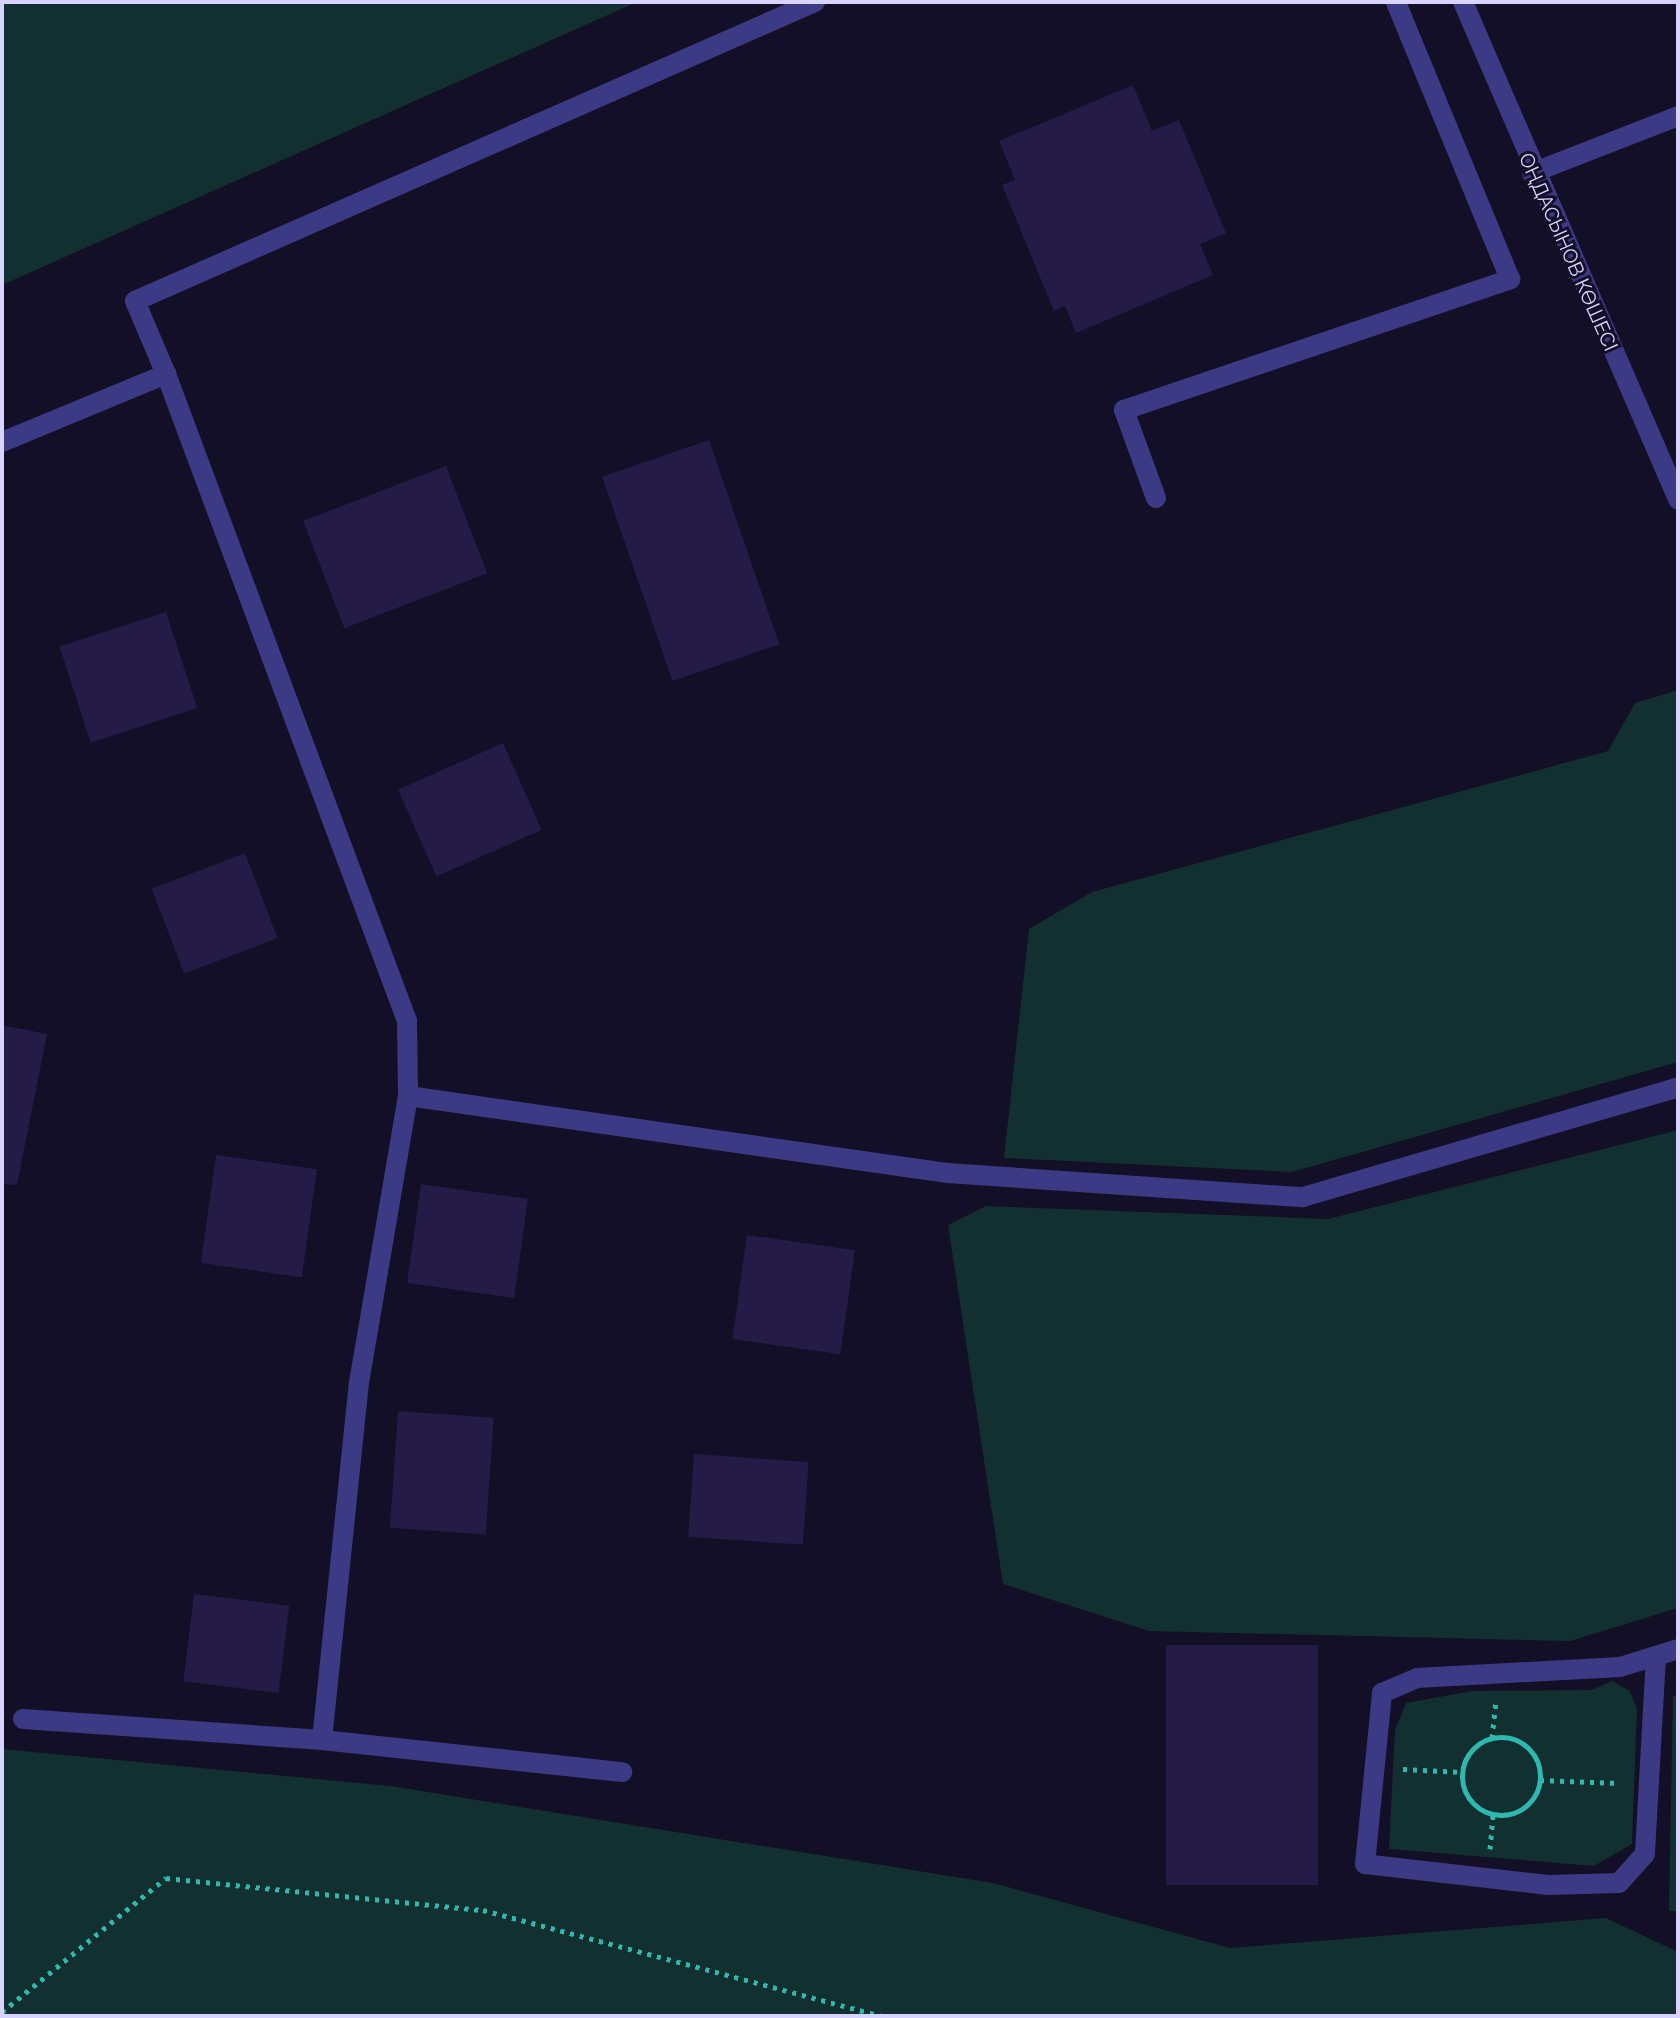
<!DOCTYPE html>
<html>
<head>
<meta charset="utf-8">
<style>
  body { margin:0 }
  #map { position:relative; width:1680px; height:2018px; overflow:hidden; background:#130f26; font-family:Raleway,sans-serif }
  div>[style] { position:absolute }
  .green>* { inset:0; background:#12302f }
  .building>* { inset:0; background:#241b47; transform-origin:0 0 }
  .path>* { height:5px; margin-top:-2.5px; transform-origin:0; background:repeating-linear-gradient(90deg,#2fb8b0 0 4px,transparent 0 10px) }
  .path>.ring { margin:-2.5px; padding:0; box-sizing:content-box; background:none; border:5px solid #2fb8b0; border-radius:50% }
  .minor>* { height:20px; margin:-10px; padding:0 10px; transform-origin:10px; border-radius:10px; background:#3d3a85 }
  .tertiary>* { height:20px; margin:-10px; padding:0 10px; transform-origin:10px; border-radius:10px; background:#3d3a85 }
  span { translate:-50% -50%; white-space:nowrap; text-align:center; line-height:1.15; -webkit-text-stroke:6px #130f26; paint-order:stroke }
  .street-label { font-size:20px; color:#d9d4ff }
  .frame { position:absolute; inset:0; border:4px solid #d9d4ff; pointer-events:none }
</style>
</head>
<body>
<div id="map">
  <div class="green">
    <i style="clip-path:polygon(2px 2px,637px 2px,2px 285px)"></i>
    <i style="clip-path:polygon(1678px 690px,1678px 1062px,1292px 1172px,1004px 1158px,1029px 929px,1092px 892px,1608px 751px,1635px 703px)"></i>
    <i style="clip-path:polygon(1678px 1130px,1678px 1608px,1570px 1641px,1149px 1631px,1003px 1584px,948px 1225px,986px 1206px,1328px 1219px)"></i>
    <i style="clip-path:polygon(1612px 1681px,1630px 1691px,1637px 1709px,1632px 1844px,1594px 1866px,1389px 1849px,1395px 1730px,1406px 1703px,1472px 1691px,1592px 1690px)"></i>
    <i style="clip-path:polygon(1673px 1696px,1678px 1696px,1678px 1911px,1669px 1911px)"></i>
    <i style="clip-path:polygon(2px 1749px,390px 1786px,993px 1883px,1230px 1948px,1606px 1918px,1678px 1952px,1678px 2016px,2px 2016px)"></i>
  </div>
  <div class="building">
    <i style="clip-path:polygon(1133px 85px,1152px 131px,1179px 120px,1226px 233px,1200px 244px,1213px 275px,1076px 333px,1065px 306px,1054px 311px,1002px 185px,1015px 180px,999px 141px)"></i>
    <i style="left:709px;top:440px;width:216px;height:113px;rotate:71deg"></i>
    <i style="left:446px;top:466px;width:115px;height:153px;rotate:69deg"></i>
    <i style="left:166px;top:612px;width:101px;height:112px;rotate:72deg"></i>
    <i style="left:503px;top:743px;width:95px;height:115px;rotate:66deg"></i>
    <i style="left:245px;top:853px;width:91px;height:100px;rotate:69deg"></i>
    <i style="clip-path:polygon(2px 1025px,47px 1034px,17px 1185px,2px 1184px)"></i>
    <i style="left:216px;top:1155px;width:102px;height:109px;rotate:8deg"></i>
    <i style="left:421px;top:1184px;width:108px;height:100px;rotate:8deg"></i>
    <i style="left:747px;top:1235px;width:109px;height:105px;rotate:8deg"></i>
    <i style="left:398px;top:1411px;width:96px;height:117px;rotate:4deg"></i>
    <i style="left:694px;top:1454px;width:115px;height:83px;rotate:4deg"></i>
    <i style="left:194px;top:1594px;width:96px;height:88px;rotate:7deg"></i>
    <i style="left:1166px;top:1645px;width:152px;height:240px"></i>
  </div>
  <div class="path">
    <i class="ring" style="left:1462px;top:1737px;width:73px;height:73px"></i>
    <i style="left:1492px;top:1738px;width:36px;rotate:-84deg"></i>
    <i style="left:1403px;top:1769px;width:59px;rotate:2.9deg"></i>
    <i style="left:1540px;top:1780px;width:79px;rotate:2.2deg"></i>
    <i style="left:1490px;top:1849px;width:35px;rotate:-85deg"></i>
    <i style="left:2px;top:2012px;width:212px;rotate:-39.3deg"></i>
    <i style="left:166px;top:1878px;width:319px;rotate:5.8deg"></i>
    <i style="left:483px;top:1910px;width:413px;rotate:14.9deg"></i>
  </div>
  <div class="minor">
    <i style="left:1532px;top:173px;width:157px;rotate:-21.3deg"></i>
    <i style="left:166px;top:374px;width:690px;rotate:69.57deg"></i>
    <i style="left:407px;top:1021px;width:75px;rotate:89.2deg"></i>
    <i style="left:408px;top:1096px;width:290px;rotate:99.7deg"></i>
    <i style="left:359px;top:1382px;width:360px;rotate:95.9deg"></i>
    <i style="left:2px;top:442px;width:178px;rotate:-22.5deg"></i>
    <i style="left:166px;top:374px;width:79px;rotate:-113deg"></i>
    <i style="left:135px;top:301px;width:743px;rotate:-23.74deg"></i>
    <i style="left:1156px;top:498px;width:94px;rotate:-110deg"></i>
    <i style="left:1124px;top:410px;width:408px;rotate:-18.7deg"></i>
    <i style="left:1510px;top:279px;width:300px;rotate:-112.4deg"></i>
    <i style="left:408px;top:1096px;width:544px;rotate:8.13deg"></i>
    <i style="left:947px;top:1173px;width:357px;rotate:3.9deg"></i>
    <i style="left:1303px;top:1197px;width:391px;rotate:-16.3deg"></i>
    <i style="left:1656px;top:1656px;width:198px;rotate:93.2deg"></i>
    <i style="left:1645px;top:1854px;width:39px;rotate:132deg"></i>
    <i style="left:1619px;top:1883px;width:71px;rotate:178.4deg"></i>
    <i style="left:1548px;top:1885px;width:184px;rotate:-173.5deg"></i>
    <i style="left:1365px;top:1864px;width:172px;rotate:-84.3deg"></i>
    <i style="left:1382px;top:1693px;width:38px;rotate:-23deg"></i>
    <i style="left:1417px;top:1678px;width:203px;rotate:-3.1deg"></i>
    <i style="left:1620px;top:1667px;width:61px;rotate:-17.2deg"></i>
    <i style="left:23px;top:1719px;width:300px;rotate:4deg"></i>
    <i style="left:322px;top:1740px;width:302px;rotate:6.1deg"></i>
  </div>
  <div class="tertiary">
    <i style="left:1463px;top:2px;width:542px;rotate:66.61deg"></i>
  </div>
  <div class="street-label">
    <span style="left:1568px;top:252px;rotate:66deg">ОҢДАСЫНОВ КӨШЕСІ</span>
  </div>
  <div class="frame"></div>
</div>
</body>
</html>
